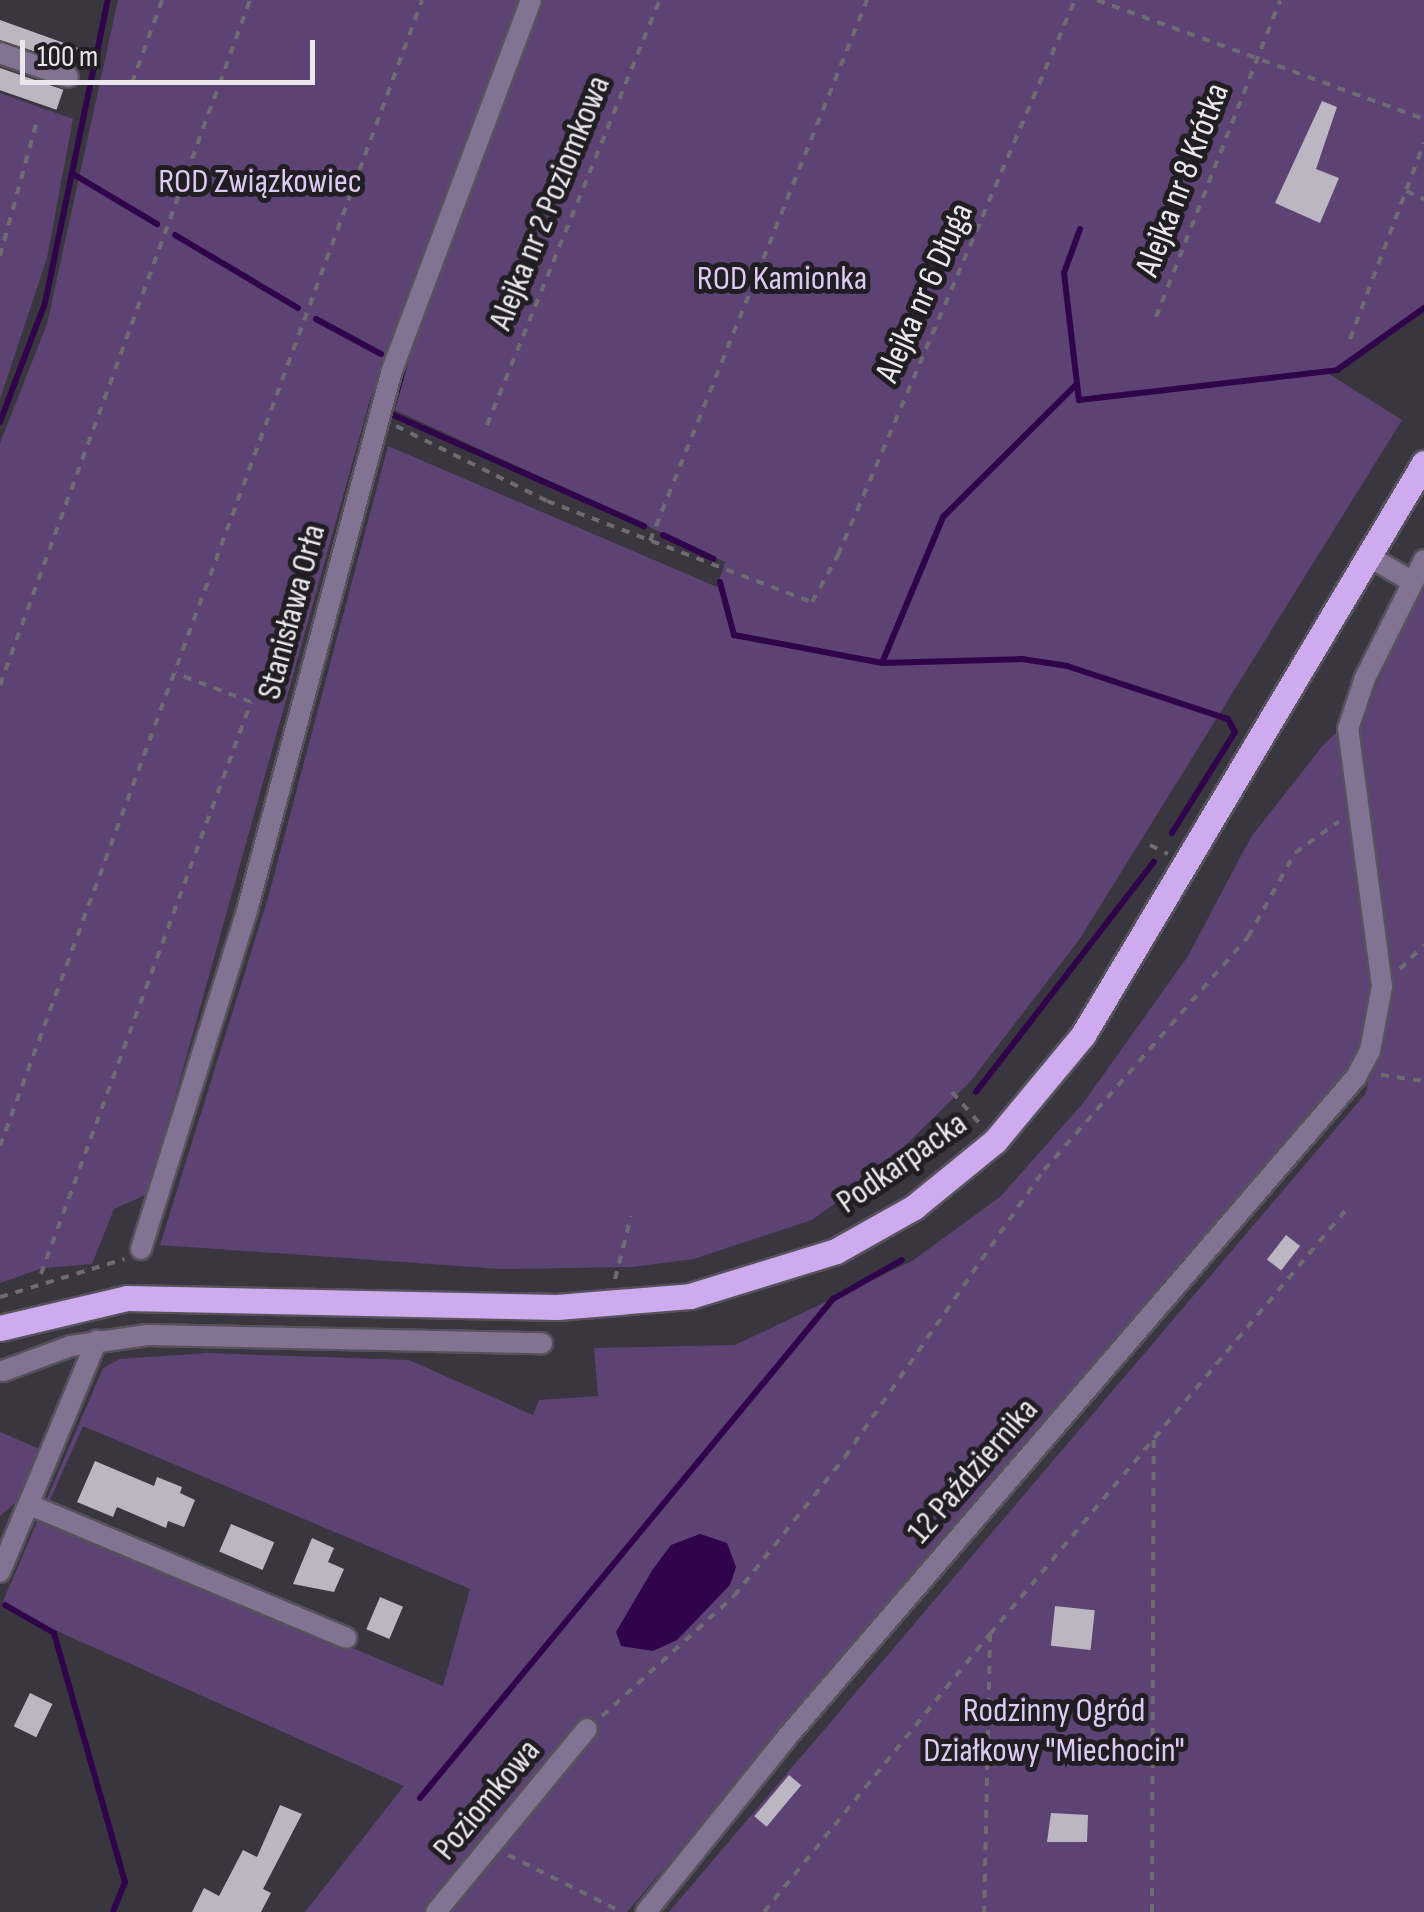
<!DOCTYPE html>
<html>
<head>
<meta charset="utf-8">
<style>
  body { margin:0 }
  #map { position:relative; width:1424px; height:1912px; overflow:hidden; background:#3a363f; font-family:"Sofia Sans Condensed",sans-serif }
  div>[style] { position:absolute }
  .green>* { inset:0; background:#5c4373 }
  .water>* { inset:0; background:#2f044a }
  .stream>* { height:6px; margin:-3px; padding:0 3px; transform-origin:3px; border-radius:3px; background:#2f044a }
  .building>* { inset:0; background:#bbb6c1; transform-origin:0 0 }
  .path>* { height:4px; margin-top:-2px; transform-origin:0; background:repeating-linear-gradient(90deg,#6f6b73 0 8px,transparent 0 16px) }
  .roads { filter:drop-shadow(2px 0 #56525b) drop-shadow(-2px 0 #56525b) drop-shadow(0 2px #56525b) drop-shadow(0 -2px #56525b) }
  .minor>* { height:20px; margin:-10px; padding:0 10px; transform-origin:10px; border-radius:10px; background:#837393 }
  .major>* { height:25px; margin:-12.5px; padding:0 12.5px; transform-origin:12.5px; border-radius:12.5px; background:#cdabee }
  span { translate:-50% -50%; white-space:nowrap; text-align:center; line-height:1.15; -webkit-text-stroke:10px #201e22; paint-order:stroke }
  .street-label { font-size:35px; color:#e9e7ec }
  .park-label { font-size:35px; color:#ddc9f1 }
  .scale { position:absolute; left:20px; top:40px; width:295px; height:45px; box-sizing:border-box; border:5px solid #e9e7ec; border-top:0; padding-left:12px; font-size:30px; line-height:35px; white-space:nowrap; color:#e9e7ec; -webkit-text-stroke:8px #201e22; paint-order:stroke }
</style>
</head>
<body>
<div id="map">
  <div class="green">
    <i style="clip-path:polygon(118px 0,518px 0,369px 403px,148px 1194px,114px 1209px,92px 1264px,43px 1268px,0 1283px,0 443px,47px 324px)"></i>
    <i style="clip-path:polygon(541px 0,1424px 0,1424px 305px,1329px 374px,1402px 420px,1079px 940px,970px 1082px,877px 1173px,812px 1220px,694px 1259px,631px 1267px,501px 1269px,160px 1245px,268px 898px,388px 446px,717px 587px,725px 562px,395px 410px,421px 319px)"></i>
    <i style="clip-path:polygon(0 93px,73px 119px,47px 258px,0 399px)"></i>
    <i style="clip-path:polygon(evenodd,1424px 581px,1424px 1912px,669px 1912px,1366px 1093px,1378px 1035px,627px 1912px,305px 1912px,404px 1786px,1px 1606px,103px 1368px,120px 1359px,207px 1353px,409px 1360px,533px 1415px,539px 1400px,598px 1396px,594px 1348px,735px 1345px,912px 1261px,1000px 1197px,1084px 1102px,1188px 956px,1251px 837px,1324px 744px,1367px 705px,1424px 581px,83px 1426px,470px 1589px,443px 1686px,42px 1518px,83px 1426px)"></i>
    <i style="clip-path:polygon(0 1432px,42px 1450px,23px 1496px,0 1516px)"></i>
  </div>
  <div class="water">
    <i style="clip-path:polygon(700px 1534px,727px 1543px,736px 1567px,730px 1585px,677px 1640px,653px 1651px,621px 1646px,616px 1632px,653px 1569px,671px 1545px)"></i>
  </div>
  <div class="stream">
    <i style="left:73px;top:174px;width:98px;rotate:30.8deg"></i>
    <i style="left:1080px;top:229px;width:47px;rotate:110deg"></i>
    <i style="left:1064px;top:273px;width:128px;rotate:83.3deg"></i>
    <i style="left:1079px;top:400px;width:260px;rotate:-6.6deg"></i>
    <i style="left:1337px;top:370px;width:107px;rotate:-35.5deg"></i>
    <i style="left:175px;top:235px;width:143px;rotate:30.7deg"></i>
    <i style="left:316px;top:319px;width:74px;rotate:28.3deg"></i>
    <i style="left:397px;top:391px;width:27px;rotate:-75deg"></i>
    <i style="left:391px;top:408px;width:6px;rotate:90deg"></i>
    <i style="left:391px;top:414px;width:277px;rotate:23.9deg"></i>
    <i style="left:0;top:422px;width:127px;rotate:-69.3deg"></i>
    <i style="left:45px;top:303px;width:309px;rotate:-78.3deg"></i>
    <i style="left:663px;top:535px;width:56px;rotate:25.2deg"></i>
    <i style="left:720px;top:582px;width:55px;rotate:75.2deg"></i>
    <i style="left:734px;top:635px;width:151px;rotate:10.7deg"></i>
    <i style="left:882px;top:663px;width:140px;rotate:-1.6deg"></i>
    <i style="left:1022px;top:659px;width:46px;rotate:8.8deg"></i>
    <i style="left:1067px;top:666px;width:169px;rotate:18.2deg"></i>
    <i style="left:1228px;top:719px;width:15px;rotate:62deg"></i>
    <i style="left:1235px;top:732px;width:119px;rotate:122deg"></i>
    <i style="left:882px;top:663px;width:158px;rotate:-67.3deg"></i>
    <i style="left:943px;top:517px;width:187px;rotate:-44.8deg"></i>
    <i style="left:976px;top:1092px;width:291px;rotate:-52.3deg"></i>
    <i style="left:865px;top:1195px;width:112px;rotate:-40.7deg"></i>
    <i style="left:5px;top:1605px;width:56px;rotate:29.7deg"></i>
    <i style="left:54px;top:1633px;width:259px;rotate:74.1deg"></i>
    <i style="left:125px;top:1882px;width:32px;rotate:112deg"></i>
    <i style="left:420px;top:1798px;width:648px;rotate:-50.39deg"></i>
    <i style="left:833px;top:1299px;width:79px;rotate:-29.5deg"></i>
  </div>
  <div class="building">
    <i style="clip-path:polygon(0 20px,78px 48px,73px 64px,0 40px)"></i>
    <i style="left:0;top:68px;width:67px;height:21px;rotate:19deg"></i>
    <i style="clip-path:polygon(1322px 101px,1337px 107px,1316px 169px,1339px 178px,1320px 223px,1275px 203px)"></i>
    <i style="left:1286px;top:1235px;width:18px;height:31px;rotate:38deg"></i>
    <i style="clip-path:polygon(95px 1461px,154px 1486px,157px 1477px,182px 1487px,180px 1493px,195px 1500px,184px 1527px,168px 1521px,166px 1528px,117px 1507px,113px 1517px,77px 1502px)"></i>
    <i style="left:231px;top:1524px;width:47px;height:30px;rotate:23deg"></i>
    <i style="clip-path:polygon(312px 1538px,334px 1548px,328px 1562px,344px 1569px,334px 1592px,293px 1584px)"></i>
    <i style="left:380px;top:1597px;width:25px;height:35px;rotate:23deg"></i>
    <i style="left:1055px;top:1606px;width:40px;height:40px;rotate:6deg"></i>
    <i style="left:30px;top:1693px;width:25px;height:37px;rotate:26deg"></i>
    <i style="left:789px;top:1775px;width:16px;height:54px;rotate:40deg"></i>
    <i style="clip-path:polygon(280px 1805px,302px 1814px,263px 1889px,271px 1893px,261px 1912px,192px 1912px,204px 1888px,219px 1896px,243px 1850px,257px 1857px)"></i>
    <i style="clip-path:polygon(1051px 1813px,1088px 1815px,1087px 1842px,1047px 1842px)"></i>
  </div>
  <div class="path">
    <i style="left:1097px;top:0;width:348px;rotate:20deg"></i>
    <i style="left:132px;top:83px;width:88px;rotate:-70.1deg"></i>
    <i style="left:1406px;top:191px;width:20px;rotate:24deg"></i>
    <i style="left:0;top:256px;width:137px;rotate:-74.7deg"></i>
    <i style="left:1156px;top:317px;width:340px;rotate:-68.6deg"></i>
    <i style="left:1350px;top:339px;width:210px;rotate:-69.3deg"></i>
    <i style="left:487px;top:425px;width:459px;rotate:-67.9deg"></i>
    <i style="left:396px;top:426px;width:169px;rotate:26.4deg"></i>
    <i style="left:547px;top:501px;width:284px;rotate:20.9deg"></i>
    <i style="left:812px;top:602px;width:54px;rotate:-61deg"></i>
    <i style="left:838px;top:555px;width:603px;rotate:-66.88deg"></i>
    <i style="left:650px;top:541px;width:583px;rotate:-68.14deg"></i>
    <i style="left:0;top:685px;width:729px;rotate:-69.95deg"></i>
    <i style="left:1150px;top:845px;width:20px;rotate:27deg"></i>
    <i style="left:1400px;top:969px;width:34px;rotate:-45deg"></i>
    <i style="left:1381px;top:1075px;width:43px;rotate:7.9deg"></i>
    <i style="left:952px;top:1092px;width:45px;rotate:48.6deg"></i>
    <i style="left:0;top:1146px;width:1221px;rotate:-69.78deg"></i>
    <i style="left:41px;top:1274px;width:609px;rotate:-69.84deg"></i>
    <i style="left:251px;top:702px;width:81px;rotate:-159.1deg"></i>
    <i style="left:615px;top:1279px;width:65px;rotate:-75.7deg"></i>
    <i style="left:0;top:1297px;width:130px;rotate:-17deg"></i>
    <i style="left:990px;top:1634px;width:560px;rotate:-50deg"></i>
    <i style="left:602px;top:1716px;width:178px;rotate:-42.3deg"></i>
    <i style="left:734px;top:1596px;width:178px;rotate:-51.4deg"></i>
    <i style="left:845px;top:1457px;width:349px;rotate:-55.3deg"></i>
    <i style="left:1044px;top:1170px;width:310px;rotate:-48.8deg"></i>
    <i style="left:1248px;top:937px;width:96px;rotate:-60.8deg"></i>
    <i style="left:1295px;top:853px;width:54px;rotate:-36deg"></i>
    <i style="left:508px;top:1855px;width:127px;rotate:26.6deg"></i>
    <i style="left:764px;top:1912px;width:358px;rotate:-50.9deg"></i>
    <i style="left:990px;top:1634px;width:278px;rotate:91.2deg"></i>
    <i style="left:1152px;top:1912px;width:475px;rotate:-89.8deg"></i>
  </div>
  <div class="roads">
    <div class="minor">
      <i style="left:0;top:53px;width:72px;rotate:19.4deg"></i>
      <i style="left:1368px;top:556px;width:52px;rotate:30deg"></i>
      <i style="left:141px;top:1249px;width:358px;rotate:-72.6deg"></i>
      <i style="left:248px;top:907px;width:556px;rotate:-74.99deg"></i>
      <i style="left:392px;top:370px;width:395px;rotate:-69.4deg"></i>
      <i style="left:3px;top:1371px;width:72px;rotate:-20.2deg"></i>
      <i style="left:71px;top:1346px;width:77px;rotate:-8.2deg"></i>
      <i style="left:147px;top:1335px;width:395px;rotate:1.2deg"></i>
      <i style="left:30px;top:1505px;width:343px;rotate:22.8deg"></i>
      <i style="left:0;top:1572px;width:251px;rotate:-67.3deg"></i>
      <i style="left:436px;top:1912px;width:237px;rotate:-50.5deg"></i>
      <i style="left:646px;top:1912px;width:225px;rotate:-51.1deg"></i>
      <i style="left:787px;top:1737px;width:871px;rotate:-49.23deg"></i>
      <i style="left:1356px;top:1077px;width:30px;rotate:-62deg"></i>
      <i style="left:1370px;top:1051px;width:66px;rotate:-79.5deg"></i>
      <i style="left:1382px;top:986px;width:259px;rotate:-97.5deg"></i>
      <i style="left:1348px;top:729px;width:54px;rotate:-71.6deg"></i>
      <i style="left:1365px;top:678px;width:132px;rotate:-63.4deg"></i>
    </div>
    <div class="major">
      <i style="left:0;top:1328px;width:130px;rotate:-13.3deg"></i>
      <i style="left:127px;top:1298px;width:430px;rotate:1.2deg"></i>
      <i style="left:557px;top:1307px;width:133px;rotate:-4.7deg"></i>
      <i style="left:690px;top:1296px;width:153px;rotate:-17.1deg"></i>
      <i style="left:836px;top:1251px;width:90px;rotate:-29.4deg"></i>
      <i style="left:914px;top:1207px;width:104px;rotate:-39.2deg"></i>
      <i style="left:995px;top:1141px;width:138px;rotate:-50.3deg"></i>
      <i style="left:1083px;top:1035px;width:666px;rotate:-59.2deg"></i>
    </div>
  </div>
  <div class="street-label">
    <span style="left:1183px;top:180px;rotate:-69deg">Alejka nr 8 Krótka</span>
    <span style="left:550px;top:203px;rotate:-68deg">Alejka nr 2 Poziomkowa</span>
    <span style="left:925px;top:293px;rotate:-66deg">Alejka nr 6 Długa</span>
    <span style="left:292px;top:612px;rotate:-75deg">Stanisława Orła</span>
    <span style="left:902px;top:1163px;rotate:-35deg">Podkarpacka</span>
    <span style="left:973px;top:1471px;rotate:-49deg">12 Października</span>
    <span style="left:487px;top:1800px;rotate:-50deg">Poziomkowa</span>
  </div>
  <div class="park-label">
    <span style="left:260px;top:182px">ROD Związkowiec</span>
    <span style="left:782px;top:279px">ROD Kamionka</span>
    <span style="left:1054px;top:1731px">Rodzinny Ogród<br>Działkowy "Miechocin"</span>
  </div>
  <div class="scale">100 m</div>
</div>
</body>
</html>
